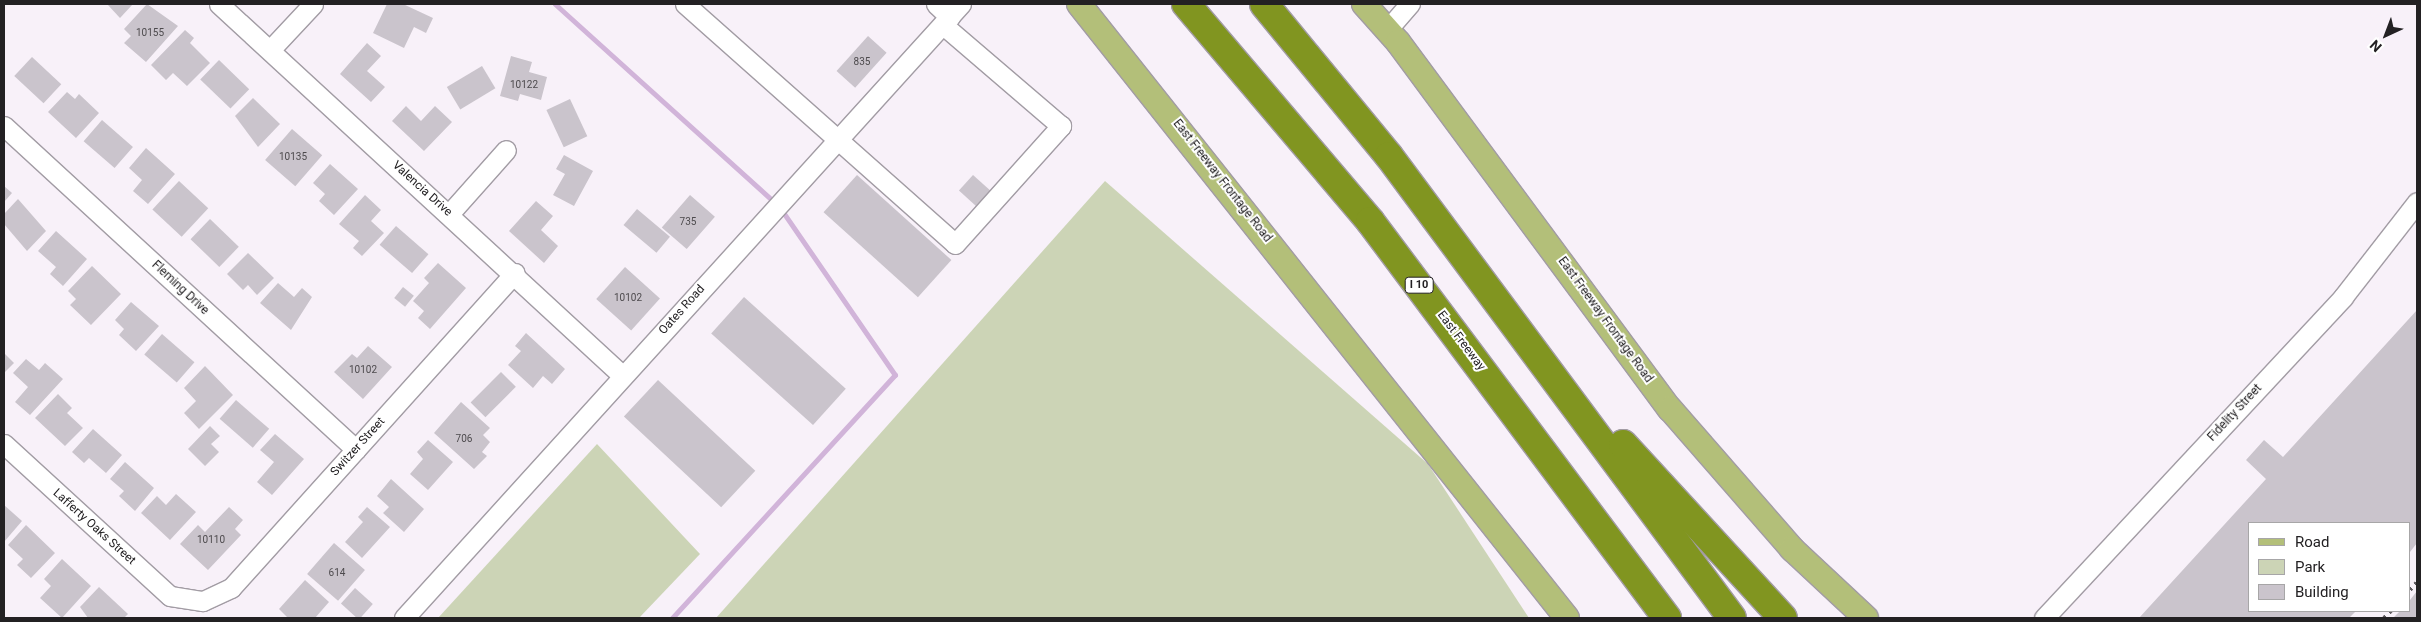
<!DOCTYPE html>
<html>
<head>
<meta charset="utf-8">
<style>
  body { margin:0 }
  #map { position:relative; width:2421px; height:622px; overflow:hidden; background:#f8f1f9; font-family:Roboto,sans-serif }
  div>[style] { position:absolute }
  .green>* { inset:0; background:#ccd4b6 }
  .stream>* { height:5px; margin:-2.5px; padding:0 2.5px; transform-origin:2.5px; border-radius:2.5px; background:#d1b4d9 }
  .building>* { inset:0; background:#cac4cc; transform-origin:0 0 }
  .roads { filter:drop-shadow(1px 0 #a29ca4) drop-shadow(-1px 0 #a29ca4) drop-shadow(0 1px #a29ca4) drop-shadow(0 -1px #a29ca4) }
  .minor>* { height:19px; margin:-9.5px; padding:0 9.5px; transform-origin:9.5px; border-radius:9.5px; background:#fff }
  .major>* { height:24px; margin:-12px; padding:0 12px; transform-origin:12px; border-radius:12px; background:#b3bf79 }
  .highway>* { height:28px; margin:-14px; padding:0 14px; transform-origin:14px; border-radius:14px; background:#819520 }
  .rail>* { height:4px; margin-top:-2px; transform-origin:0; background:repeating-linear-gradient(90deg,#605c60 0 2.5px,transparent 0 7.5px) }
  span { translate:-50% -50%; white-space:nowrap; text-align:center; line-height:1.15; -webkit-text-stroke:4px #fff; paint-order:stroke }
  .number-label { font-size:10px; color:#4d4a4d }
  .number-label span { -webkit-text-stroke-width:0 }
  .shield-label span { padding:1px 4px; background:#fff; border:1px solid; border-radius:4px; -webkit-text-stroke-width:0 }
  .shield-label { font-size:11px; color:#232123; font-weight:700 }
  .street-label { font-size:12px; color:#232123 }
  .frame { position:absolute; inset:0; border:5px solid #232123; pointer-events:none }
  .legend { position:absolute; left:2248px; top:522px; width:162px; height:90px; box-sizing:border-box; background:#fff; border:1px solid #a7a6a7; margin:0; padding:6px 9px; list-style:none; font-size:15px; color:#232123 }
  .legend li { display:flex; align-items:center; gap:10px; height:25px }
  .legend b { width:25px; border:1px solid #a7a6a7 }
  .north { position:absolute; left:2361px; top:10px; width:50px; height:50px; -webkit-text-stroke:4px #fff; paint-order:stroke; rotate:223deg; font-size:14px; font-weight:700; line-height:20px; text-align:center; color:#232123 }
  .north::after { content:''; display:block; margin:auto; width:18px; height:22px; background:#232123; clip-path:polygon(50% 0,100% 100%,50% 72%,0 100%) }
</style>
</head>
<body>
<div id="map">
  <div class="green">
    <i style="clip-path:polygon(1105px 181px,1428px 464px,1529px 618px,716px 618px)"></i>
    <i style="clip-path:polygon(597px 444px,700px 554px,639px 618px,438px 618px)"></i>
  </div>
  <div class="stream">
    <i style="left:555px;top:4px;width:297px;rotate:42.1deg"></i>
    <i style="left:672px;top:618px;width:330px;rotate:-47.5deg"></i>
    <i style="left:895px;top:375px;width:201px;rotate:-124.5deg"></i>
  </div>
  <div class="building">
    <i style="clip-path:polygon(107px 4px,133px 4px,120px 18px)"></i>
    <i style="clip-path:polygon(147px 4px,178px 26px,146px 62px,124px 43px,131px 36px,124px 29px)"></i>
    <i style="clip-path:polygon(387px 4px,403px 4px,433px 18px,426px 33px,414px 27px,404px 48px,373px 33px)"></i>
    <i style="clip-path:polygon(185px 30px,194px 38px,190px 43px,210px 63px,187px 86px,173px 73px,166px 80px,151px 65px)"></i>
    <i style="left:868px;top:36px;width:25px;height:47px;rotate:42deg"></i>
    <i style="clip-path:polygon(367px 43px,381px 56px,367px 71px,385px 87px,371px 102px,340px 74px)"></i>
    <i style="clip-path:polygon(511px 56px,532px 62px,529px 72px,547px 77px,541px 100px,520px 94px,518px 101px,500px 96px)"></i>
    <i style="left:32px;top:57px;width:40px;height:26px;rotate:43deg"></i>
    <i style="left:219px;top:60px;width:42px;height:27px;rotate:44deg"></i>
    <i style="left:482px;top:66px;width:26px;height:41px;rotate:59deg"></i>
    <i style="clip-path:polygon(67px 92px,75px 99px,79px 94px,99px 113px,76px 138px,48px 112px)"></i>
    <i style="clip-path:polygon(253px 98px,280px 124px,258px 147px,235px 116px)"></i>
    <i style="left:570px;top:99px;width:41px;height:26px;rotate:65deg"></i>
    <i style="clip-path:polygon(406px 106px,421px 121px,435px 106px,452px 122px,424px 151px,392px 121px)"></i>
    <i style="left:102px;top:120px;width:41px;height:28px;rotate:41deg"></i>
    <i style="left:292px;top:129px;width:40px;height:41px;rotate:41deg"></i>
    <i style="clip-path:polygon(146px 148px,175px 174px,148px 204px,133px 191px,142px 180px,129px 168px)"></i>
    <i style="clip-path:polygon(564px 155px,593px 171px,574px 206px,553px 195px,565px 174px,556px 169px)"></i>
    <i style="clip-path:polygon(330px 164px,358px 189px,334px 215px,319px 201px,325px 194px,313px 183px)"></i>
    <i style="left:857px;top:175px;width:127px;height:50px;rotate:42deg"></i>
    <i style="left:973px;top:175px;width:24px;height:21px;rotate:42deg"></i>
    <i style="left:179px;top:181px;width:40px;height:39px;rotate:43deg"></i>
    <i style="clip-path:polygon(4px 186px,12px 193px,4px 202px)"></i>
    <i style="clip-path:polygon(365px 195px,381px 210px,371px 221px,384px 233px,362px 256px,353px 248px,359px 241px,339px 224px)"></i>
    <i style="left:690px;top:195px;width:33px;height:43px;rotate:41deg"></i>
    <i style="clip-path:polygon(18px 199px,46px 231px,27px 251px,4px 224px,4px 214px)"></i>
    <i style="clip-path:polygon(536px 201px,553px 216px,541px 230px,558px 246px,544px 263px,509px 231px)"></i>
    <i style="left:637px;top:209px;width:43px;height:21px;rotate:40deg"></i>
    <i style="left:210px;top:219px;width:40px;height:28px;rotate:44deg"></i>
    <i style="left:396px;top:226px;width:43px;height:25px;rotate:41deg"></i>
    <i style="clip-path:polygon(56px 231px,87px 259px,63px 286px,50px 274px,56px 267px,38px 251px)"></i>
    <i style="clip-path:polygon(248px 253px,274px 278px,257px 295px,248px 285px,243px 290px,227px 274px)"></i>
    <i style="clip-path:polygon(438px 263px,466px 288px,430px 329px,418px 318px,424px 311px,413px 301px,429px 283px,424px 278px)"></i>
    <i style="clip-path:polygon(92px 266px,121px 294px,91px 325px,70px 305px,76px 299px,68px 291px)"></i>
    <i style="left:625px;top:267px;width:47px;height:43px;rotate:42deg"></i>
    <i style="clip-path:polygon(278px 283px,294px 297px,302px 288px,312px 297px,291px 330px,260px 303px)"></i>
    <i style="left:403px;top:287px;width:14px;height:14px;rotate:39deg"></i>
    <i style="left:744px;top:297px;width:137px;height:49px;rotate:42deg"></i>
    <i style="clip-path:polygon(131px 302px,159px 326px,136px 351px,119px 335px,124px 329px,115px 320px)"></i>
    <i style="clip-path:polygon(2417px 310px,2417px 543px,2410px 552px,2410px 523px,2250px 523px,2250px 611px,2356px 611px,2349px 618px,2139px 618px,2266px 479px,2246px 460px,2264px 440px,2283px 457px)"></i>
    <i style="clip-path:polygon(526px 333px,565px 369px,552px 384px,543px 376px,533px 388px,508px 365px,521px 351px,515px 346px)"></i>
    <i style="left:162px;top:334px;width:43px;height:27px;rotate:41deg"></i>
    <i style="clip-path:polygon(368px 346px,392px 367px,363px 399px,334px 372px,352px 354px,357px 358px)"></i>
    <i style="clip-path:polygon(4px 353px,14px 363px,4px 373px)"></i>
    <i style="clip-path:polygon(26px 359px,39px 370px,45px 363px,63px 379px,30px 415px,15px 402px,28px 387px,13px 373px)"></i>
    <i style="clip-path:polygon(205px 366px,233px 395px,199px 429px,184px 413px,196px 401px,184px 388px)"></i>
    <i style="left:501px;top:372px;width:21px;height:43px;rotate:45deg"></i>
    <i style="left:658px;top:380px;width:133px;height:50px;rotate:43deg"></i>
    <i style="clip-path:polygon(58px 394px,72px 408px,67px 413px,83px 428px,65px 446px,35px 418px)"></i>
    <i style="left:236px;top:400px;width:44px;height:25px;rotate:41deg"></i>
    <i style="clip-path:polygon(461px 402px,490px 428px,483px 435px,490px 442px,482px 452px,487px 456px,474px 469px,434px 433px)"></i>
    <i style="clip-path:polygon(210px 426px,220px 436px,211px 444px,219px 452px,205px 466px,188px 449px)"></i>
    <i style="clip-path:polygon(93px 429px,122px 455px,106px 473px,89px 458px,84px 463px,72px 452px)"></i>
    <i style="clip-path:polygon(275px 434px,304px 459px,272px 495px,257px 482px,274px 462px,260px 450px)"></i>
    <i style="clip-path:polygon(428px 440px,453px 462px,428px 490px,410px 474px,423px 459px,417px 452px)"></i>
    <i style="clip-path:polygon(125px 462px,154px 488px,135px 511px,119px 496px,124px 491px,110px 479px)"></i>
    <i style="clip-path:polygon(391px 479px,424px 509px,404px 532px,383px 513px,389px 507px,377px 496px)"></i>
    <i style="clip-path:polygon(176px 494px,196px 512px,170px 540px,141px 513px,157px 496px,166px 505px)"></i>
    <i style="clip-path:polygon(4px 505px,22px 521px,4px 542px)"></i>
    <i style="clip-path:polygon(229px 507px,243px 520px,235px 529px,241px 535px,208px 570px,180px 544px,198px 525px,205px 532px)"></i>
    <i style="clip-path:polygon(367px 507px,390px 527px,362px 558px,345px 542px,363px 522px,358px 517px)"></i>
    <i style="clip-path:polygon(26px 525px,55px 553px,31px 578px,17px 565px,23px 559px,8px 545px)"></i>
    <i style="left:334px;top:543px;width:41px;height:41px;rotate:41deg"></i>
    <i style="clip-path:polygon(62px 559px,91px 586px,62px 618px,40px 598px,51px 586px,44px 579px)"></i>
    <i style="clip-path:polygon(305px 580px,329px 602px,315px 618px,288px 618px,279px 609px)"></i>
    <i style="clip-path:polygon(99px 587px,128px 614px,124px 618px,88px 618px,80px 607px)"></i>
    <i style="left:355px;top:588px;width:24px;height:21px;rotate:42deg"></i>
    <i style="clip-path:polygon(2417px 591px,2417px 618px,2393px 618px,2400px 611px,2410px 611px,2410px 600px)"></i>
  </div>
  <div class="roads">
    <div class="minor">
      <i style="left:219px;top:4px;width:549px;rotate:42.64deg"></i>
      <i style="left:685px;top:4px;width:361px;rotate:41.6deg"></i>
      <i style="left:955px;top:244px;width:159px;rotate:-48.1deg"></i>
      <i style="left:1061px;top:126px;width:155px;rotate:-139.4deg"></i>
      <i style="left:936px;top:4px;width:19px;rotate:43deg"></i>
      <i style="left:1387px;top:30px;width:35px;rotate:-49deg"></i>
      <i style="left:270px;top:50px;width:63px;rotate:-46.9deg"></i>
      <i style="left:4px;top:126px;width:478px;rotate:42.6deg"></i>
      <i style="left:450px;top:213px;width:84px;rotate:-48.4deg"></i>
      <i style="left:4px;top:444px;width:225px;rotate:42.5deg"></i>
      <i style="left:170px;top:596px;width:33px;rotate:9deg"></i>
      <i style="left:203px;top:601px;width:31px;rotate:-25deg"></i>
      <i style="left:231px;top:588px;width:424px;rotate:-48deg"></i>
      <i style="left:404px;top:618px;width:829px;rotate:-47.79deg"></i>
      <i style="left:2044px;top:618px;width:439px;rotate:-47deg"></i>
      <i style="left:2343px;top:297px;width:120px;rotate:-52.1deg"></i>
    </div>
    <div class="major">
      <i style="left:1079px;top:4px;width:784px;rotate:51.52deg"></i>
      <i style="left:1364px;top:4px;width:51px;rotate:48.2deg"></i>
      <i style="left:1398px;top:42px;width:457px;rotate:53.5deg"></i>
      <i style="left:1670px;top:409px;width:186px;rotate:48.9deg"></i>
      <i style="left:1792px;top:549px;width:101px;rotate:43deg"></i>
    </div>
    <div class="highway">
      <i style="left:1186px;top:4px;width:285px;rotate:49.7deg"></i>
      <i style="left:1370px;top:221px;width:496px;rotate:53.2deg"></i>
      <i style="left:1264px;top:4px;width:197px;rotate:50.6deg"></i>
      <i style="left:1389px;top:156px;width:575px;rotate:53.41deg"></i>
      <i style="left:1623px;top:444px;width:236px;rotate:47.4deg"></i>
    </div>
  </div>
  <div class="rail">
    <i style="left:2410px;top:590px;width:11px;rotate:-49deg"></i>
    <i style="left:2384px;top:618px;width:10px;rotate:-45deg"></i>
  </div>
  <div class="number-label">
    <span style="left:150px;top:33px">10155</span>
    <span style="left:862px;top:62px">835</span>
    <span style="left:524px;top:85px">10122</span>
    <span style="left:293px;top:157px">10135</span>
    <span style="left:688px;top:222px">735</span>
    <span style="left:628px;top:298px">10102</span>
    <span style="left:363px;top:370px">10102</span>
    <span style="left:464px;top:439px">706</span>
    <span style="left:211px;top:540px">10110</span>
    <span style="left:337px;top:573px">614</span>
  </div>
  <div class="shield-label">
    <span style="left:1419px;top:285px">I 10</span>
  </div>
  <div class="street-label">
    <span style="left:1222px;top:181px;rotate:52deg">East Freeway Frontage Road</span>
    <span style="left:422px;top:189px;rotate:42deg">Valencia Drive</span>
    <span style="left:180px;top:288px;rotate:43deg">Fleming Drive</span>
    <span style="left:682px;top:310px;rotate:-48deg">Oates Road</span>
    <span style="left:1605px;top:320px;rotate:54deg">East Freeway Frontage Road</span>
    <span style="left:1461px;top:341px;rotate:53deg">East Freeway</span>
    <span style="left:2235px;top:413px;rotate:-47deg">Fidelity Street</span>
    <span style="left:358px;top:447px;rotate:-48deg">Switzer Street</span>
    <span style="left:94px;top:527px;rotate:42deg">Lafferty Oaks Street</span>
  </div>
  <div class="frame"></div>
  <ul class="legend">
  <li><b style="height:6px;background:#b3bf79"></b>Road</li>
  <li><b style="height:14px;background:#ccd4b6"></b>Park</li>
  <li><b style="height:14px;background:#cac4cc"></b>Building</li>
  </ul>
  <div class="north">N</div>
</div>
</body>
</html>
